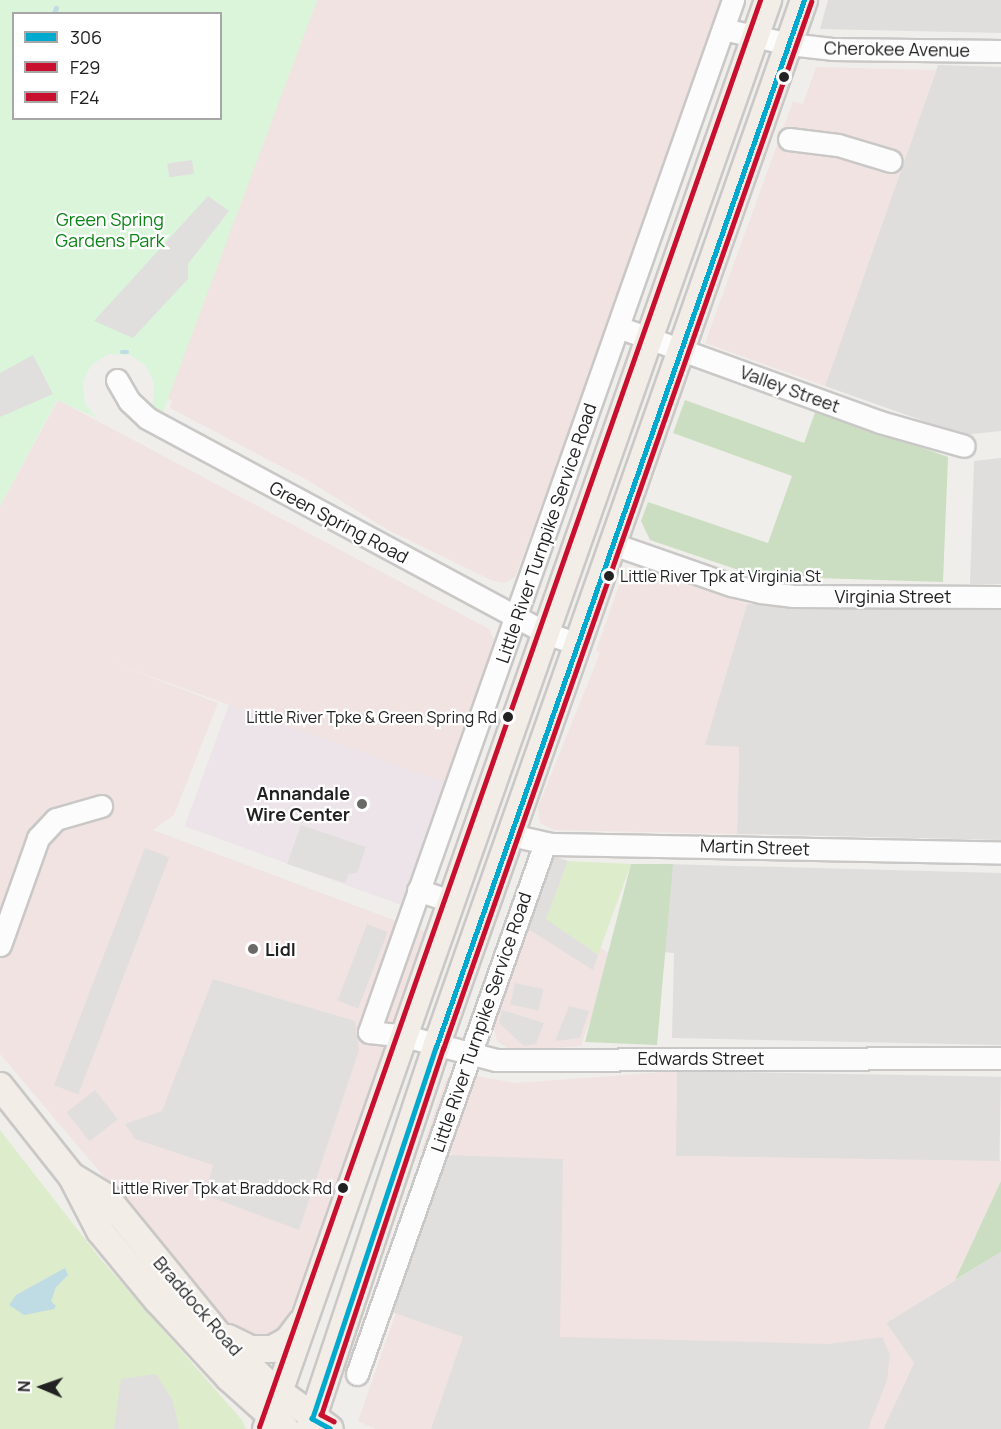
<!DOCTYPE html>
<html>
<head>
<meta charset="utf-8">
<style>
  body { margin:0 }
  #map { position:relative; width:1001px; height:1429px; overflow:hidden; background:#f0eeeb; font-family:Manrope,sans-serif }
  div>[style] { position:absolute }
  .residential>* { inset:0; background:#dfdedc; transform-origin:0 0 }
  .commercial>* { inset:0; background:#f1e3e1 }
  .industrial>* { inset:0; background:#ede4e9; transform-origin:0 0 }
  .grass>* { inset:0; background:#ddeccb }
  .forest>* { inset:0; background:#cbdec1 }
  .park>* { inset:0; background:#daf5da }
  .parking>* { inset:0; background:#e0dfde; transform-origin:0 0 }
  .water>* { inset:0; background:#bfdbe3 }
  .stream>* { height:4.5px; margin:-2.25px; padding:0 2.25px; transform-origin:2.25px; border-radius:2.25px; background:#bfdbe3 }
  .roads { filter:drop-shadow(2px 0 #c9c8c7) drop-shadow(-2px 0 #c9c8c7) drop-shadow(0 2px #c9c8c7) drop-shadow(0 -2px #c9c8c7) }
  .minor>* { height:21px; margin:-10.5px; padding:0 10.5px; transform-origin:10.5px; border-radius:10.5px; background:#fdfcfc }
  .major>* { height:26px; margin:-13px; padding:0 13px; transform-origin:13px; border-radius:13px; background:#f3ede7 }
  .bus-1>* { height:4.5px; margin:-2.25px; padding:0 2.25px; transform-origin:2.25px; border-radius:2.25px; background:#00a9ce }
  .bus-2>* { height:4.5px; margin:-2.25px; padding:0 2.25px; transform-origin:2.25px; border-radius:2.25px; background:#c8102e }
  .bus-3>* { height:4.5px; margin:-2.25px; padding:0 2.25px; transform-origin:2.25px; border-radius:2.25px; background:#c8102e }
  .dots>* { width:16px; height:16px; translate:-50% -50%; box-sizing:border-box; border:3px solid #fff; border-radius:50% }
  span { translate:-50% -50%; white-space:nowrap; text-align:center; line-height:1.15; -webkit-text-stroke:4.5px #fff; paint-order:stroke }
  .bus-label { font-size:16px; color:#222 }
  .left { translate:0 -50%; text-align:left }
  .right { translate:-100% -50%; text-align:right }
  .street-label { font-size:18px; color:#222 }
  .park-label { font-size:18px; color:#0c8416 }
  .poi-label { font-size:18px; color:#222; font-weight:700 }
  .legend { position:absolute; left:12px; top:12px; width:210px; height:108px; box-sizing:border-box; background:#fff; border:2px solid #a7a7a7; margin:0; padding:8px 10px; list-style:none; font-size:18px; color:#222 }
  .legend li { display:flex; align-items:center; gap:12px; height:30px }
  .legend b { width:30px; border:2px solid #a7a7a7 }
  .north { position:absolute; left:12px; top:1357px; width:60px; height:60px; -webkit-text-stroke:4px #fff; paint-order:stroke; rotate:272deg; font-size:16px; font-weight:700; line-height:24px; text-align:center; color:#222 }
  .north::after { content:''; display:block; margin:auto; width:21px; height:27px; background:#222; clip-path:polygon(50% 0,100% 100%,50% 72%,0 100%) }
</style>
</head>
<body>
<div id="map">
  <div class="residential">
    <i style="clip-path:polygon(828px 0,1001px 0,1001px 33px,820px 29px)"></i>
    <i style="clip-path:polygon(938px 65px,1001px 67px,1001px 431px,963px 435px,825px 386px)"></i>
    <i style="clip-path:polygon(1001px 458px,1001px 584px,970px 584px,974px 461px)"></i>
    <i style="clip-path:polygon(747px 604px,1001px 610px,1001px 840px,737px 834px,739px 747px,704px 746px)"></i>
    <i style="clip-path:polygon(664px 864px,1001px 873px,1001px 1045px,672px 1038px,674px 953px,661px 952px)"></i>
    <i style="left:677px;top:1071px;width:324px;height:85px;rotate:1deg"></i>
    <i style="clip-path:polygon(1001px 1252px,1001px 1429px,883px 1429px,914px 1363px,886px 1323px)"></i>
  </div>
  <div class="commercial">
    <i style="clip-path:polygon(317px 0,721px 0,643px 232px,515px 577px,505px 583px,493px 581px,388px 530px,307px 480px,170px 408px,172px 401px,166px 397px)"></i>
    <i style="clip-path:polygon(816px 67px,936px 70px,825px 386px,705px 343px,793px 101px,803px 104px)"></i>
    <i style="clip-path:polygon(58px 400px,489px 629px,497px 647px,449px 785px,106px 660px,218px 703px,174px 815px,153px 830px,426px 932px,283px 1332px,273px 1340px,242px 1340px,0 1054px,0 506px)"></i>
    <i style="clip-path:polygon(642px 565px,747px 604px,705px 745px,739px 747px,737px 834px,553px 830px,540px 823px,538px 807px,600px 653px,596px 651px,623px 574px)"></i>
    <i style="clip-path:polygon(534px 905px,613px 956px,581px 1046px,527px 1050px,507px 1048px,497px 1041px,493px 1023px)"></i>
    <i style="clip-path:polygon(677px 1071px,676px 1156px,1001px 1161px,1001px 1181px,955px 1280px,886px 1323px,914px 1363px,883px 1429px,376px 1429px,358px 1421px,452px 1153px,421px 1152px,446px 1079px,455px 1072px,516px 1083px)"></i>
  </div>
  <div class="industrial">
    <i style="left:229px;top:704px;width:231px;height:130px;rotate:20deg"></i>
  </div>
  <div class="grass">
    <i style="clip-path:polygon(568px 861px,631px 864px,598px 955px,545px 919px)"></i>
    <i style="clip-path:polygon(0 1130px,99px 1257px,242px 1420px,246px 1429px,0 1429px)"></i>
  </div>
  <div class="forest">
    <i style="clip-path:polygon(685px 400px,804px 443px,816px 410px,948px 457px,943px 582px,756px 576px,650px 540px,641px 521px,648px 502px,768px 543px,792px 476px,673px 433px)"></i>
    <i style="clip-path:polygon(631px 864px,673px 864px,657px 1045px,585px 1042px)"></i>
    <i style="clip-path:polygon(1001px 1181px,1001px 1252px,955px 1280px)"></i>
  </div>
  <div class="park">
    <i style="clip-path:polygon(evenodd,0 0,317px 0,161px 417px,153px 406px,154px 382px,145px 365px,130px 355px,109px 354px,91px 365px,83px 382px,85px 404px,97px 418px,57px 400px,0 506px,0 0,14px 14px,220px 14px,220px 118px,14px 118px,14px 14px)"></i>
  </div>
  <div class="parking">
    <i style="left:192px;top:160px;width:14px;height:25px;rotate:82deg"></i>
    <i style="clip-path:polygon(208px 196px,229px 211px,188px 264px,188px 279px,133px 338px,94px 321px)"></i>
    <i style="clip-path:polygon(33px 355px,53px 394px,0 417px,0 373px)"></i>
    <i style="clip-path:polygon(301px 825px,366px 847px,357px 873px,349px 874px,345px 883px,287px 864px)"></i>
    <i style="left:145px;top:848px;width:26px;height:254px;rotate:21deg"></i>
    <i style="clip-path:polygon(554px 856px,568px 861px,546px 919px,598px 955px,593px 970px,528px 929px)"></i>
    <i style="left:367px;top:924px;width:22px;height:82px;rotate:21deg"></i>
    <i style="clip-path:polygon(213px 979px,355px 1021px,359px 1050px,299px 1230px,205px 1195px,213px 1165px,135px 1139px,125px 1124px,162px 1111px)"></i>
    <i style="left:515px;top:983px;width:29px;height:22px;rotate:12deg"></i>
    <i style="clip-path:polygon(569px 1006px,589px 1011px,580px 1038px,555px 1041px)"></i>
    <i style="clip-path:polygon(502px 1010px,544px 1023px,536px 1044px,524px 1046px,499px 1023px)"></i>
    <i style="left:95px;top:1090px;width:37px;height:36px;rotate:52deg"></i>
    <i style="clip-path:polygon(445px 1155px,563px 1159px,560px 1337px,829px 1344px,882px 1337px,890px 1354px,887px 1380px,868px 1429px,431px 1429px,463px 1337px,389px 1311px)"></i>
    <i style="clip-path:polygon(156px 1374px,173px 1401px,179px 1429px,114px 1429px,121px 1379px)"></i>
  </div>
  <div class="water">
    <i style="clip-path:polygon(65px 1268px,68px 1275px,56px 1287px,51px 1301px,56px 1306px,54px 1309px,24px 1315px,9px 1305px,16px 1295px)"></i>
  </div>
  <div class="stream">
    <i style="left:54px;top:14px;width:6px;rotate:-72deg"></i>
    <i style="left:122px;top:352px;width:5px"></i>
  </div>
  <div class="roads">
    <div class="minor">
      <i style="left:733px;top:0;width:1094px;rotate:109.43deg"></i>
      <i style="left:369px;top:1032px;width:36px;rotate:6deg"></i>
      <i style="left:405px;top:1036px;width:94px;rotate:14.8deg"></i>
      <i style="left:496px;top:1060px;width:505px;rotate:-0.23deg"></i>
      <i style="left:723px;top:29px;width:68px;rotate:12.8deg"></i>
      <i style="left:789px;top:44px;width:43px;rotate:6.6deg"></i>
      <i style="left:832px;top:49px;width:169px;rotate:0.7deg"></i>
      <i style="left:789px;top:139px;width:49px;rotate:7deg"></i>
      <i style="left:838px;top:145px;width:55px;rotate:16.8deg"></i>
      <i style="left:618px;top:327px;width:279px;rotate:19.9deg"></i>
      <i style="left:880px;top:422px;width:87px;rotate:15.9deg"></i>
      <i style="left:117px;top:380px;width:24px;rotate:60deg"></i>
      <i style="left:129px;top:401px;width:25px;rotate:43deg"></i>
      <i style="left:147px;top:418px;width:453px;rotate:28.3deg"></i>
      <i style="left:546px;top:633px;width:34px;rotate:19deg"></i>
      <i style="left:613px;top:544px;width:125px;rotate:19.2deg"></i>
      <i style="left:731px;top:585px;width:31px;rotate:13deg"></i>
      <i style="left:761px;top:592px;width:33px;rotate:7deg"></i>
      <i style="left:794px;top:596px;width:207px;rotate:0.3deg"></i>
      <i style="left:511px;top:835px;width:41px;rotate:12.7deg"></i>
      <i style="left:551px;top:844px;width:450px;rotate:1.1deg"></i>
      <i style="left:418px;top:890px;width:36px;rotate:19deg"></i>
      <i style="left:0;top:945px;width:114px;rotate:-70.4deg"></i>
      <i style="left:38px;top:838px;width:26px;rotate:-47deg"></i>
      <i style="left:56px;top:819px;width:47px;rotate:-16.1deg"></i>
      <i style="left:357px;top:1374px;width:563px;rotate:-70.5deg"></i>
    </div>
    <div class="major">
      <i style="left:0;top:1086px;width:116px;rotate:51.6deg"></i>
      <i style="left:72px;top:1177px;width:61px;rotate:62.6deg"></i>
      <i style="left:100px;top:1231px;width:91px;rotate:50.4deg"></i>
      <i style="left:158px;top:1301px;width:105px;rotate:47.3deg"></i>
      <i style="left:229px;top:1378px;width:76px;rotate:41.8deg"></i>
      <i style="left:73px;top:1177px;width:39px;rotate:31deg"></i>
      <i style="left:106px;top:1197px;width:182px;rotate:50.8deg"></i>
      <i style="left:221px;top:1338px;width:63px;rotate:44.4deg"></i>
      <i style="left:266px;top:1382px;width:79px;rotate:36.3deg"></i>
      <i style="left:228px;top:1338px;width:25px;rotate:26deg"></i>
      <i style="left:251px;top:1349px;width:21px"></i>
      <i style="left:272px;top:1349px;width:18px;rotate:-29deg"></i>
      <i style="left:288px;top:1340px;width:21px;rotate:-53deg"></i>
      <i style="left:266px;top:1429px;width:1515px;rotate:-70.64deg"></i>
      <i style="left:309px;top:1429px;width:403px;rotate:-71.6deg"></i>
      <i style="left:436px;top:1047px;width:1110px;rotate:-70.63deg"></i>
    </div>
  </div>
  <div class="bus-1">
    <i style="left:330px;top:1429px;width:21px;rotate:-151deg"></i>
    <i style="left:312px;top:1419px;width:392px;rotate:-71.6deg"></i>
    <i style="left:436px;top:1047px;width:1110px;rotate:-70.63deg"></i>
  </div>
  <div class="bus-2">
    <i style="left:334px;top:1422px;width:15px;rotate:-152deg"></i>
    <i style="left:321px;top:1415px;width:386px;rotate:-71.6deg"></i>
    <i style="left:443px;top:1049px;width:1110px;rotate:-70.63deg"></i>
  </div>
  <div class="bus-3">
    <i style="left:259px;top:1427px;width:1512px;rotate:-70.65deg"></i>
  </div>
  <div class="dots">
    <i style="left:784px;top:77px;background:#222"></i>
    <i style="left:609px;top:576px;background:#222"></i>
    <i style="left:508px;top:717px;background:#222"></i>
    <i style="left:362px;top:804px;background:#6a6968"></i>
    <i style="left:253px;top:949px;background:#6a6968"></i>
    <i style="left:343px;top:1188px;background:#222"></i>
  </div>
  <div class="bus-label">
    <span class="left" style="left:620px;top:576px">Little River Tpk at Virginia St</span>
    <span class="right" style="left:497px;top:717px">Little River Tpke &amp; Green Spring Rd</span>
    <span class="right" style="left:332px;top:1188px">Little River Tpk at Braddock Rd</span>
  </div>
  <div class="street-label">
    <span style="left:897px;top:49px;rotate:1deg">Cherokee Avenue</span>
    <span style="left:790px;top:389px;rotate:20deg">Valley Street</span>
    <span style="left:339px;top:522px;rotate:28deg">Green Spring Road</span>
    <span style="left:546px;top:533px;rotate:-71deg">Little River Turnpike Service Road</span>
    <span style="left:893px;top:596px">Virginia Street</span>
    <span style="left:755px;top:847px;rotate:2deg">Martin Street</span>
    <span style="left:481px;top:1022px;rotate:-71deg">Little River Turnpike Service Road</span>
    <span style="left:701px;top:1058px">Edwards Street</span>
    <span style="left:198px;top:1306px;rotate:49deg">Braddock Road</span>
  </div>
  <div class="park-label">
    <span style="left:110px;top:230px">Green Spring<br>Gardens Park</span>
  </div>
  <div class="poi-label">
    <span class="right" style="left:350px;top:804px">Annandale<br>Wire Center</span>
    <span class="left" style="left:265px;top:949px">Lidl</span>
  </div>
  <ul class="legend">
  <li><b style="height:8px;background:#00a9ce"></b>306</li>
  <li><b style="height:8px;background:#c8102e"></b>F29</li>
  <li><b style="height:8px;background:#c8102e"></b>F24</li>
  </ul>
  <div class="north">N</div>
</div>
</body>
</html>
